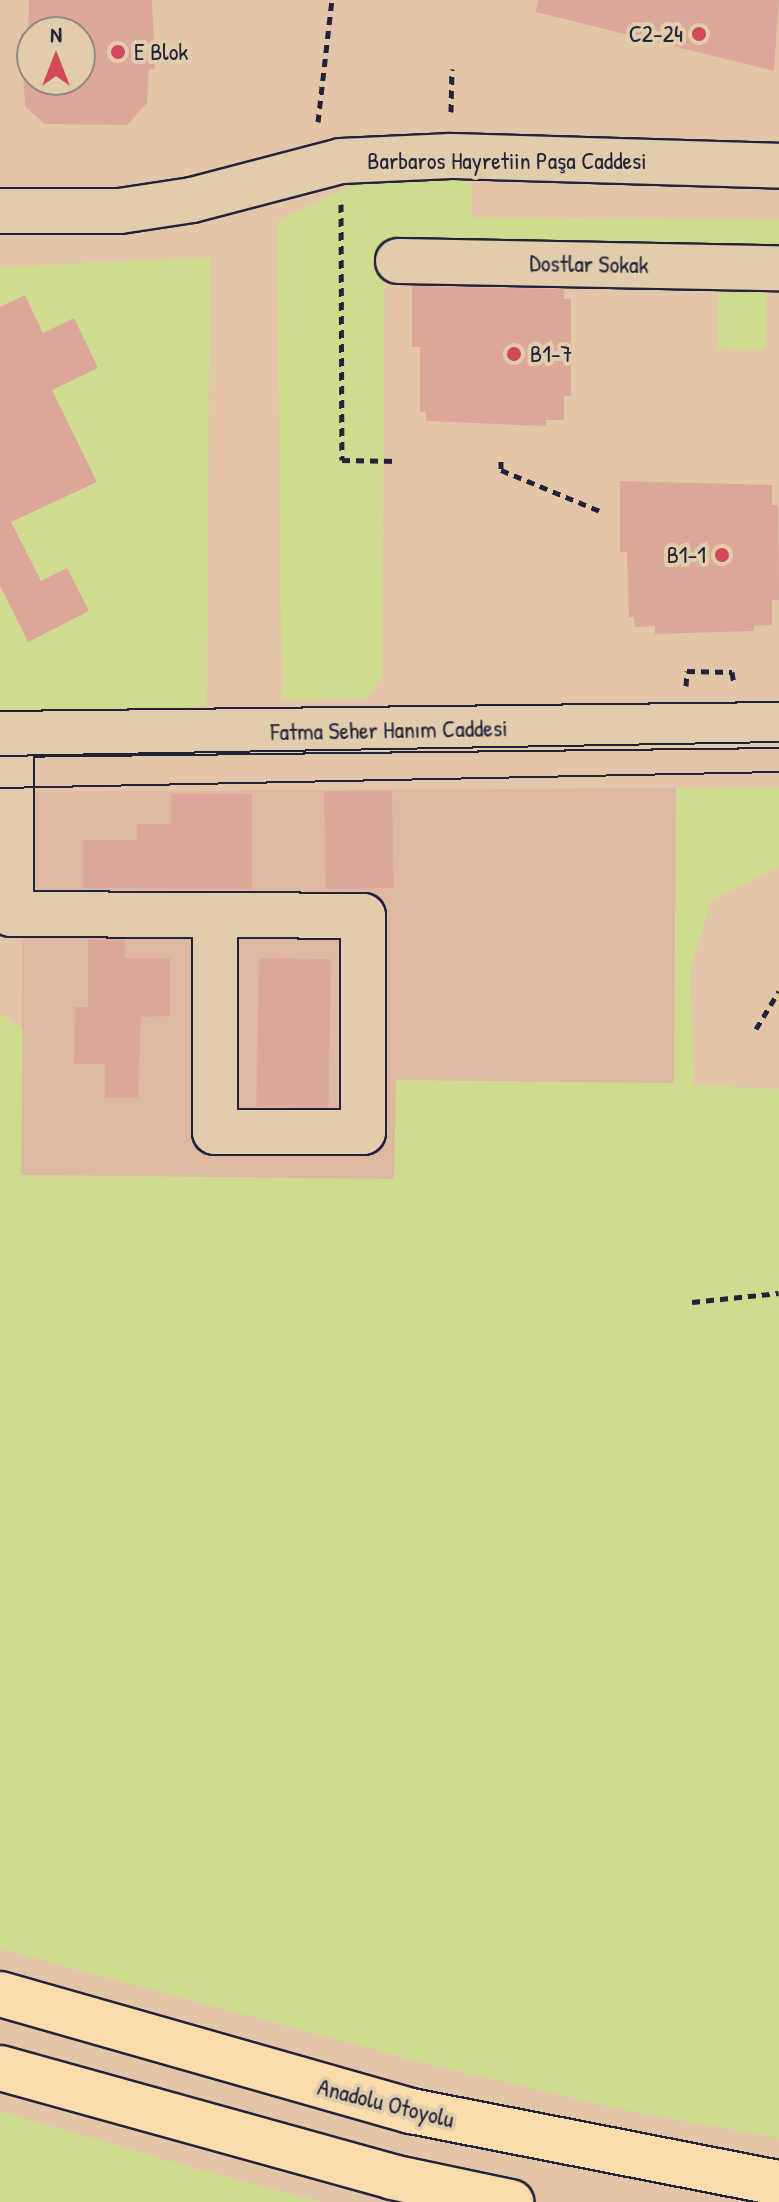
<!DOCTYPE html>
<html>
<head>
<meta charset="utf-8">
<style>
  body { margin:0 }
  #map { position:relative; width:779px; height:2202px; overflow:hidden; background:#e3c5a8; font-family:"Patrick Hand",sans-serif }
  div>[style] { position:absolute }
  .built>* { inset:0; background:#ddb9a2 }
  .green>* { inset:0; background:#cfdb8e; transform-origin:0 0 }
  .building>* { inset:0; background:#dda89a; transform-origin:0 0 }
  .path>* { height:5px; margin-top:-2.5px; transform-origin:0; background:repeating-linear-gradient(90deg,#22223b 0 8px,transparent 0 14px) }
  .roads { filter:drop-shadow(2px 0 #22223b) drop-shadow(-2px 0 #22223b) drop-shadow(0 2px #22223b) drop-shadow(0 -2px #22223b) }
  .minor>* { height:44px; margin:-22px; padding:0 22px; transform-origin:22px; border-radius:22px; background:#e1cdac }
  .highway>* { height:44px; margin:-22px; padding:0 22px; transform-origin:22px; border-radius:22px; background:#fbddab }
  .tram>* { height:2px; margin:-1px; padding:0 1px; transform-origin:1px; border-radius:1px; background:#22223b }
  .dots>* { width:22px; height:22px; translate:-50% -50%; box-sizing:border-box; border:4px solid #e1cdac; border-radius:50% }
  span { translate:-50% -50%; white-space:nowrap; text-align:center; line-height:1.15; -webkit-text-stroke:8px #e1cdac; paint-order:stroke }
  .poi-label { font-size:24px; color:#22223b }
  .right { translate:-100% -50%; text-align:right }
  .left { translate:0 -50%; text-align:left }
  .street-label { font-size:24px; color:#22223b }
  .north { position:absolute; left:16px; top:16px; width:80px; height:80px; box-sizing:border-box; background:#e1cdac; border:2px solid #95897f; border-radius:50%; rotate:0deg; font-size:22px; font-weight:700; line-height:32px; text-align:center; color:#22223b }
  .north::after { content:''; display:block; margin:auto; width:28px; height:36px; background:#d1495b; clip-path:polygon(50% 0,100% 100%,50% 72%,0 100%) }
</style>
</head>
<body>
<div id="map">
  <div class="built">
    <i style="clip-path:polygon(676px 788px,674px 1084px,397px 1080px,395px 1179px,21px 1175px,23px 792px)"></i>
  </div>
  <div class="green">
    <i style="clip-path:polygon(471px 176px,471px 217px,779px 220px,779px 250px,385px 246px,382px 677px,366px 698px,282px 700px,277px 222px,359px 181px)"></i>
    <i style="clip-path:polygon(210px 257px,207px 705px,139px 713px,0 714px,0 267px)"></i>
    <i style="left:718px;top:284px;width:49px;height:65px;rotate:1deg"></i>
    <i style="clip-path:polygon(779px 787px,779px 867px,711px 900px,690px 972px,694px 1085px,779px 1089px,779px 2138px,637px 2113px,428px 2064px,0 1949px,0 1013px,23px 1029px,21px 1175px,394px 1179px,396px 1080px,674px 1083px,676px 788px)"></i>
    <i style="clip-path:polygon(0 2111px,194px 2168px,322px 2202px,0 2202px)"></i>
  </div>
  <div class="building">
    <i style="clip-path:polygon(evenodd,29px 0,152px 0,155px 69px,149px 69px,147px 103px,127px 125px,44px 124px,25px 106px,21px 33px,28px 33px,29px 0,32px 32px,80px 32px,80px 80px,32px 80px,32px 32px)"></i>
    <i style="clip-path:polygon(538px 0,779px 0,774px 71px,536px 12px)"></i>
    <i style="clip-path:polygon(412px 286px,564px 289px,564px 299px,571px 299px,571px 396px,564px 396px,564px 420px,546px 420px,546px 426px,426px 421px,426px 412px,420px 412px,420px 347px,412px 347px)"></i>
    <i style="clip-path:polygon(25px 295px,43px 333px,74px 318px,98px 368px,52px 390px,97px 482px,11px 522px,41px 581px,67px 568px,89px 611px,28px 642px,0 586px,0 307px)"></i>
    <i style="clip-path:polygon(620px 481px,772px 485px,772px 505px,778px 505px,779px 583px,779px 600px,772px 600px,772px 625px,754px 626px,754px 631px,655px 634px,655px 626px,634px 627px,634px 617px,629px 617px,627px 552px,620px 552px)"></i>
    <i style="left:392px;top:790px;width:98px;height:68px;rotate:89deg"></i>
    <i style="clip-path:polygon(171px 794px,252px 794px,252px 889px,83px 888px,83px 840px,137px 840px,137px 824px,171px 824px)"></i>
    <i style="clip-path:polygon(88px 939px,125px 940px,125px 958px,170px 958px,170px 1016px,141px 1017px,138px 1098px,105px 1098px,105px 1064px,74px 1064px,75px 1007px,88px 1007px)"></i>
    <i style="left:259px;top:958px;width:72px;height:149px;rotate:1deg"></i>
  </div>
  <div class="path">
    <i style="left:451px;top:112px;width:43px;rotate:-88.7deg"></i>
    <i style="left:318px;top:122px;width:123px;rotate:-83.5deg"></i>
    <i style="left:341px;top:204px;width:256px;rotate:89.8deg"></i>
    <i style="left:342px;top:460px;width:55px;rotate:1deg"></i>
    <i style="left:501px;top:461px;width:9px;rotate:90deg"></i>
    <i style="left:501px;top:470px;width:107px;rotate:22.5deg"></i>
    <i style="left:686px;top:686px;width:15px;rotate:-86deg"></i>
    <i style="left:687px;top:671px;width:45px;rotate:1.3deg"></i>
    <i style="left:732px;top:672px;width:13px;rotate:81deg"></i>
    <i style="left:756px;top:1029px;width:44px;rotate:-58.8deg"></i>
    <i style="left:692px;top:1302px;width:87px;rotate:-5.9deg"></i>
  </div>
  <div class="roads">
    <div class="minor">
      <i style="left:0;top:211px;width:120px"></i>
      <i style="left:120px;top:211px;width:73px;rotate:-8.7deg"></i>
      <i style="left:192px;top:200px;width:154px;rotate:-14.7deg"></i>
      <i style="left:341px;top:161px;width:110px;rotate:-2.6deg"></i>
      <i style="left:451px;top:156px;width:328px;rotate:1.7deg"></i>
      <i style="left:398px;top:261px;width:381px;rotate:1.1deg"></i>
      <i style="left:0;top:734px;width:779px;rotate:-0.66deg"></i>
      <i style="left:11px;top:734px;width:180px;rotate:90deg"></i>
      <i style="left:11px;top:914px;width:352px;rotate:0.3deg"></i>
      <i style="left:363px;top:916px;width:216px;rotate:90deg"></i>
      <i style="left:363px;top:1132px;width:148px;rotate:180deg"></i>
      <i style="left:215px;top:1132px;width:216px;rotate:-90deg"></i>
    </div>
    <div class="highway">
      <i style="left:0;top:1994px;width:427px;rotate:15.9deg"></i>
      <i style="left:411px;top:2111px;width:375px;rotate:11.1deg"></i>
      <i style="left:0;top:2068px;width:407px;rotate:15.5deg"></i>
      <i style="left:392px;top:2177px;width:122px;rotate:11.9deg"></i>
    </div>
  </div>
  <div class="tram">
    <i style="left:0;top:756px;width:779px;rotate:-1.03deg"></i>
    <i style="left:0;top:788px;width:779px;rotate:-1.18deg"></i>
  </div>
  <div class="dots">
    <i style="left:699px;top:34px;background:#d1495b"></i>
    <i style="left:118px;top:52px;background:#d1495b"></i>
    <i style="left:514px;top:354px;background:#d1495b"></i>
    <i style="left:722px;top:555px;background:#d1495b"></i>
  </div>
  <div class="poi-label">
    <span class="right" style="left:683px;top:34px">C2-24</span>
    <span class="left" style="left:134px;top:52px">E Blok</span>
    <span class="left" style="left:530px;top:354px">B1-7</span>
    <span class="right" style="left:706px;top:555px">B1-1</span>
  </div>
  <div class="street-label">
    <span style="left:507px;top:161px">Barbaros Hayretiin Paşa Caddesi</span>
    <span style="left:589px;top:264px;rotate:1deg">Dostlar Sokak</span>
    <span style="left:389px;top:730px;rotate:-1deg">Fatma Seher Hanım Caddesi</span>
    <span style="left:386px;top:2103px;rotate:14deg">Anadolu Otoyolu</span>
  </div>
  <div class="north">N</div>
</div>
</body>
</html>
